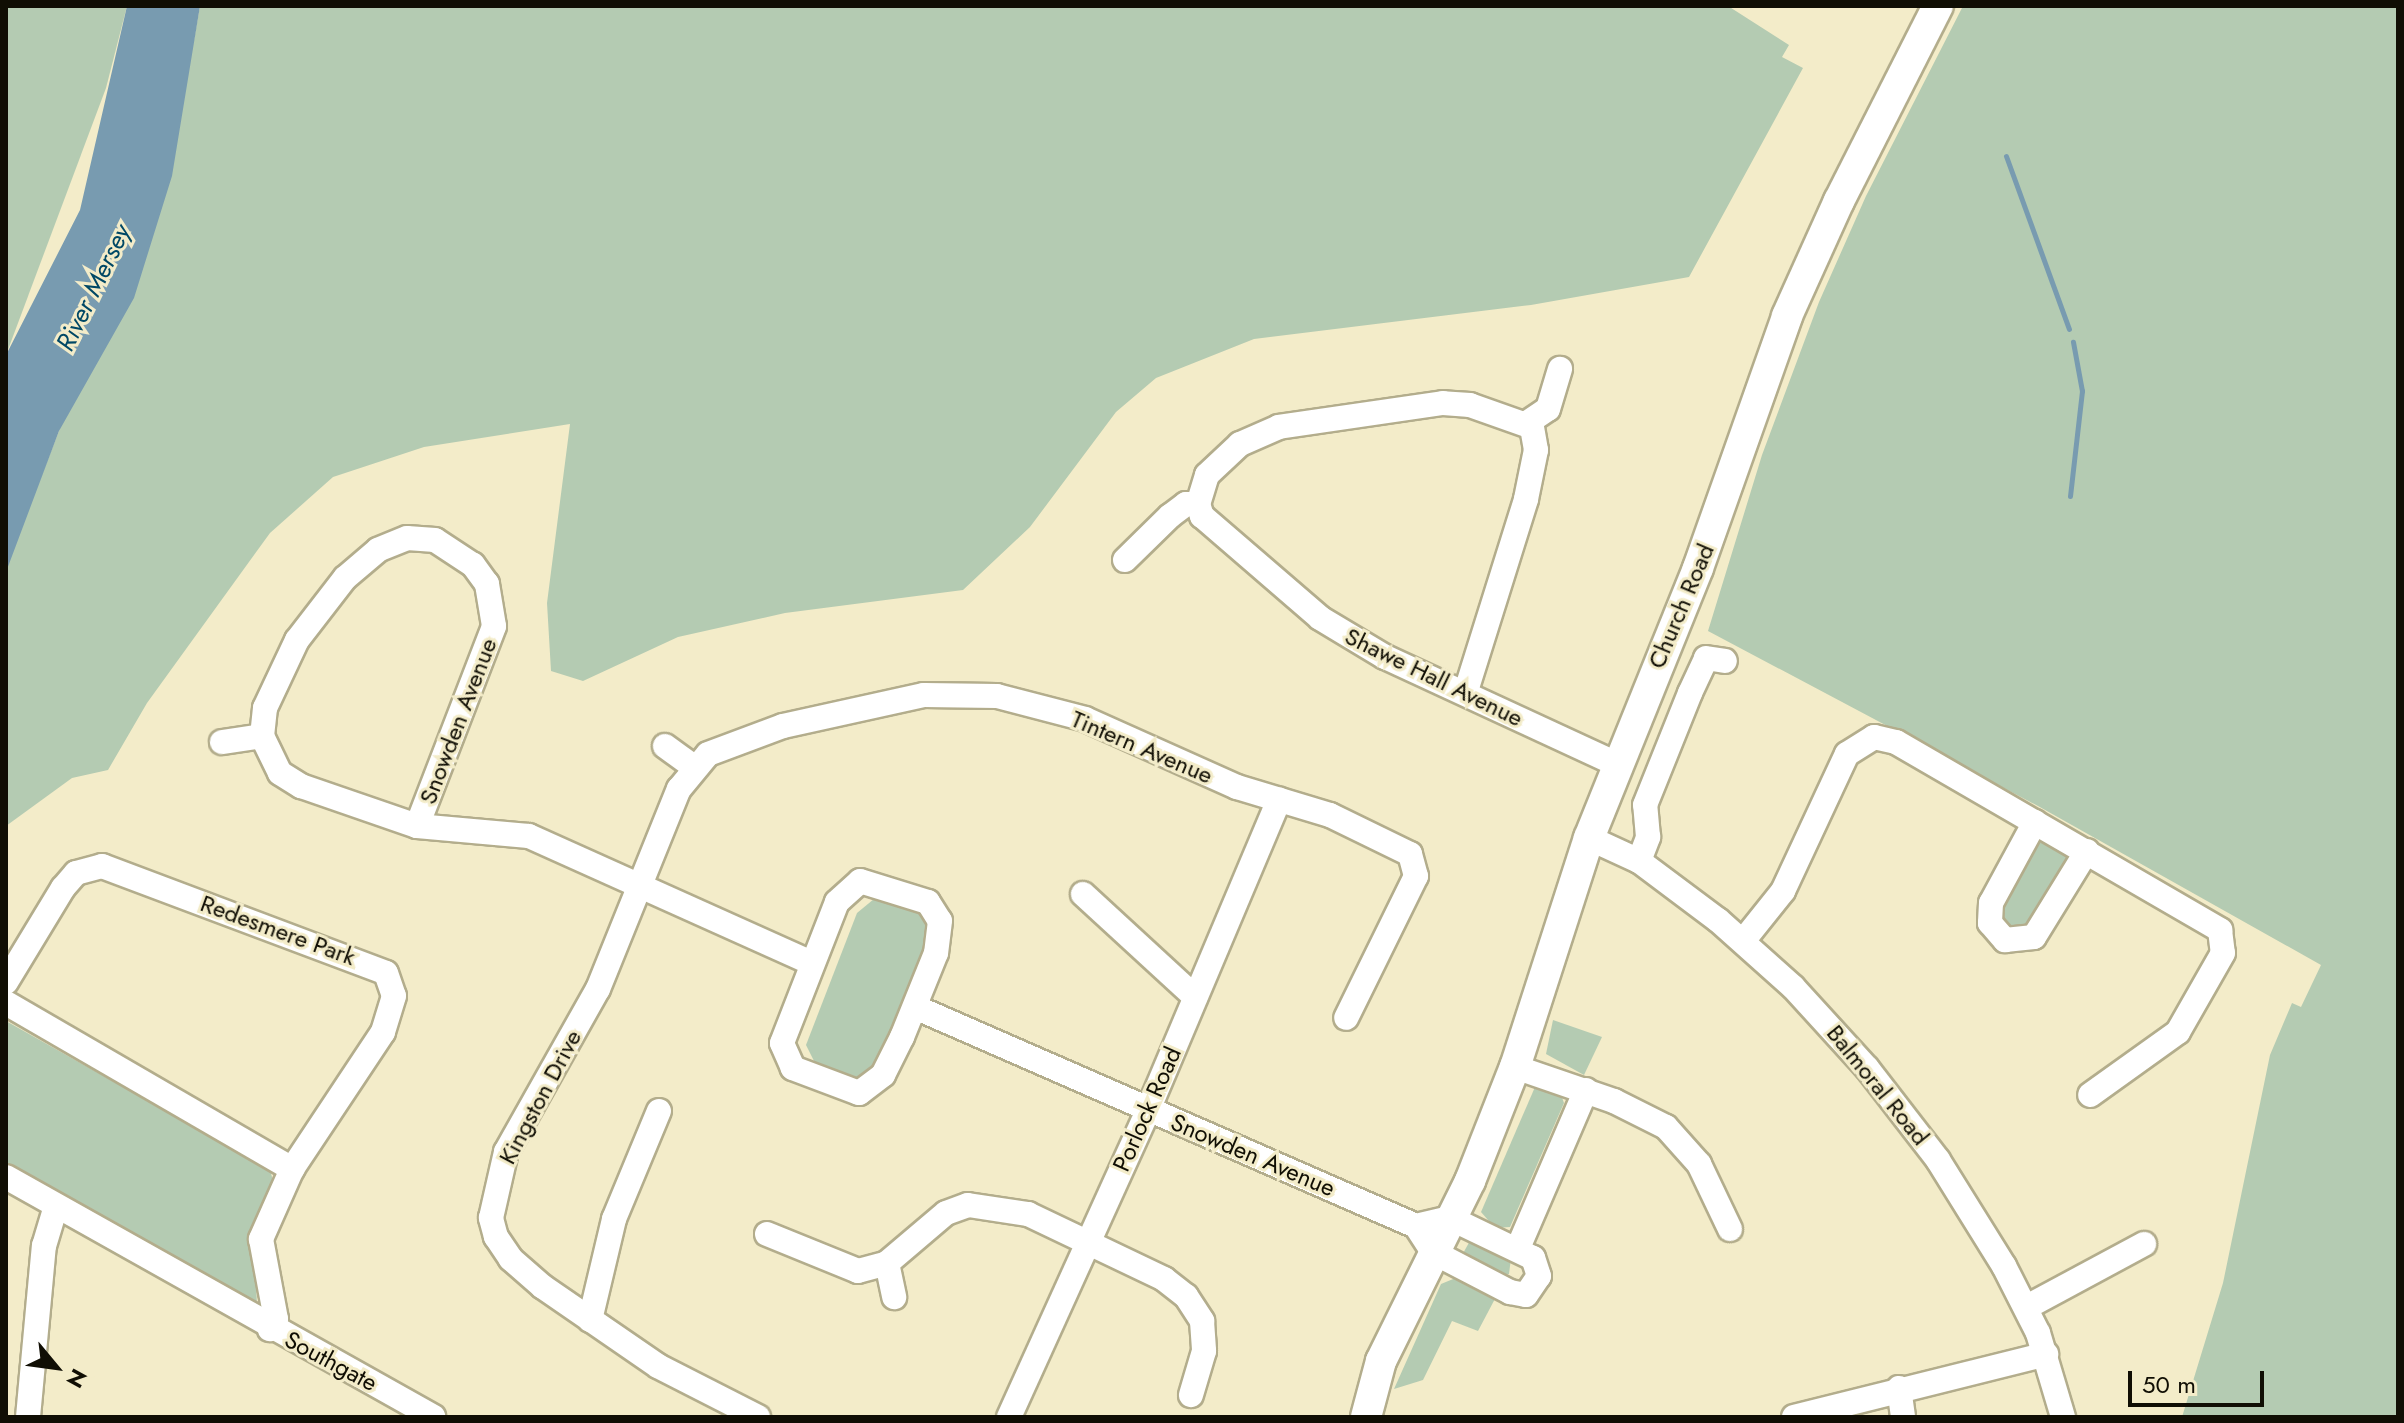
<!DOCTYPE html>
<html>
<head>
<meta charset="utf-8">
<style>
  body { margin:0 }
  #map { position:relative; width:2404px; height:1423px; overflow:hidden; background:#f3ecc9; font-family:Jost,sans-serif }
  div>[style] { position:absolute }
  .green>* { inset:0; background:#b4cbb2 }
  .water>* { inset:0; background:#789bb0 }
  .stream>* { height:5px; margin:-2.5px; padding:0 2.5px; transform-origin:2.5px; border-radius:2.5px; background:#789bb0 }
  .roads { filter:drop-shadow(2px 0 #b3ad8c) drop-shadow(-2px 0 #b3ad8c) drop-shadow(0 2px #b3ad8c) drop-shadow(0 -2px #b3ad8c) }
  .minor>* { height:24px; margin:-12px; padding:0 12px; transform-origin:12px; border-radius:12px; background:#fff }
  .major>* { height:30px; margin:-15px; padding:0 15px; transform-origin:15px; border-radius:15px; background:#fff }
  span { translate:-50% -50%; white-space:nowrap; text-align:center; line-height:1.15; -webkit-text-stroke:6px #f3ecc9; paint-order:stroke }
  .street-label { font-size:24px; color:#100e04 }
  .water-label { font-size:26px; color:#004865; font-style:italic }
  .frame { position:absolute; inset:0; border:8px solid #100e04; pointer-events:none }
  .north { position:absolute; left:16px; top:1327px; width:80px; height:80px; -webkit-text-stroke:6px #f3ecc9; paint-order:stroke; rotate:119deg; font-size:22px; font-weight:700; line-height:32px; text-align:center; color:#100e04 }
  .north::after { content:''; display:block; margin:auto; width:28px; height:36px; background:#100e04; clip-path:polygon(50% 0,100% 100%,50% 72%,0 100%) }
  .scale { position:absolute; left:2128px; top:1371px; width:136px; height:36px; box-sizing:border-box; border:4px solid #100e04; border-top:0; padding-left:10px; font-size:24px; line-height:28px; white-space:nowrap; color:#100e04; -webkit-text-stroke:6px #f3ecc9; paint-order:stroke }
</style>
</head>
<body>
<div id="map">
  <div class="green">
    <i style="clip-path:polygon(6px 6px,127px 6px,106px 88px,6px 355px)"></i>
    <i style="clip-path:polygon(200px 6px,1728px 6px,1789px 45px,1782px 57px,1803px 68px,1689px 277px,1531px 305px,1254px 339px,1156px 378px,1116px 412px,1030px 527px,963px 590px,785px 613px,678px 637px,583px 681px,551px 671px,547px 603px,570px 424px,424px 447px,333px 477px,270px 533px,147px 703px,108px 770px,72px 778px,6px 826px,8px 561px,59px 431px,194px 40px)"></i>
    <i style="clip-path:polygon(1963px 6px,2398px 6px,2398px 1417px,2182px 1417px,2223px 1283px,2270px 1055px,2292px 1003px,2301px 1007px,2321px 965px,2038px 806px,1708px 631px,1762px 455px,1819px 302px,1866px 196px)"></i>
    <i style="clip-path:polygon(2050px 841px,2069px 855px,2070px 863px,2030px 933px,2001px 928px,1998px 906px,2035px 844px)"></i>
    <i style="clip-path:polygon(880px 894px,937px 917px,892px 1052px,857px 1081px,816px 1065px,806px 1045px,857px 913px)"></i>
    <i style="clip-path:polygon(1553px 1020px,1602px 1037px,1584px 1075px,1546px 1054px)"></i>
    <i style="clip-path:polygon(6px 1021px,270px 1170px,274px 1184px,254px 1236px,257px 1305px,6px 1164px)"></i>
    <i style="clip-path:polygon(1535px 1087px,1560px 1092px,1564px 1103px,1510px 1227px,1495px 1228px,1481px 1212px)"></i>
    <i style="clip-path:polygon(1471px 1239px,1511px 1258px,1509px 1274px,1501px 1276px,1461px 1257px)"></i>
    <i style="clip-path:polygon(1458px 1277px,1497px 1295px,1478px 1331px,1452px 1321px,1423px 1380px,1394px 1389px,1441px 1284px)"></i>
  </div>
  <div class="water">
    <i style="clip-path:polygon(127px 6px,200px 6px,172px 176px,134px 298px,59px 431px,6px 572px,6px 355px,80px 210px)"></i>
  </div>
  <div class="stream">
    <i style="left:2006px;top:156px;width:184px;rotate:70deg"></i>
    <i style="left:2070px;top:496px;width:106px;rotate:-83.5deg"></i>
    <i style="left:2082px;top:391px;width:50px;rotate:-100.4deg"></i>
  </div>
  <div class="roads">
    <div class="minor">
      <i style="left:1527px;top:423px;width:25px;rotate:-34deg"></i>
      <i style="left:1548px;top:409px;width:42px;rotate:-73.3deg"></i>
      <i style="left:1125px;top:560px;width:63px;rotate:-44.4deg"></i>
      <i style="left:1170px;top:516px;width:20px;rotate:-37deg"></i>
      <i style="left:1186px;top:504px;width:12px"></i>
      <i style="left:1466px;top:691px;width:201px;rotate:-72.6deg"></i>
      <i style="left:1526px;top:499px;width:50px;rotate:-78.5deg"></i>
      <i style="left:1536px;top:450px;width:23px;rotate:-100deg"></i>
      <i style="left:1532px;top:427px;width:66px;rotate:-160.5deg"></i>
      <i style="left:1470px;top:405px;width:27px;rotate:-176deg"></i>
      <i style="left:1443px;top:403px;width:166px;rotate:171.7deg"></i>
      <i style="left:1279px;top:427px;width:43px;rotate:156.4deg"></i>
      <i style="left:1240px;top:444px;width:45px;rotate:136.8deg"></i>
      <i style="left:1207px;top:475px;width:30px;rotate:107deg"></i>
      <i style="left:1198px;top:504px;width:13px;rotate:72deg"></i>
      <i style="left:1202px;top:516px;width:156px;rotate:40.8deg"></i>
      <i style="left:1320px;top:618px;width:76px;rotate:31deg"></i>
      <i style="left:1385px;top:657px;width:255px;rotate:24.8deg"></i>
      <i style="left:222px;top:742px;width:40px;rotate:-8.5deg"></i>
      <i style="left:665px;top:746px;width:34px;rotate:36deg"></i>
      <i style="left:2035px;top:822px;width:92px;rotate:118.5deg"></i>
      <i style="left:1991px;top:903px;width:20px;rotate:93deg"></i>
      <i style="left:1990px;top:923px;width:23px;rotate:49deg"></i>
      <i style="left:2005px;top:940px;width:29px;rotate:-6deg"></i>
      <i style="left:2034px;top:937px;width:101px;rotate:-58.4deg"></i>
      <i style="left:417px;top:826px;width:214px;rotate:-68.9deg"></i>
      <i style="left:494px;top:626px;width:43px;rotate:-99.5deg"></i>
      <i style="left:487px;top:584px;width:24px;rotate:-126deg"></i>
      <i style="left:473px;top:565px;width:45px;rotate:-146.7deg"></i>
      <i style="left:435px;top:540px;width:28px;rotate:-176deg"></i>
      <i style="left:407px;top:538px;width:31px;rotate:158deg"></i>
      <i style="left:378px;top:550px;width:43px;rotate:139.7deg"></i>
      <i style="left:345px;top:578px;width:78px;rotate:127.7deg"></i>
      <i style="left:297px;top:640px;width:75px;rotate:115.2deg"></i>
      <i style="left:265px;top:708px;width:28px;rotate:96deg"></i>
      <i style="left:262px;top:736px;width:41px;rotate:64.1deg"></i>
      <i style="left:280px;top:773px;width:25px;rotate:32deg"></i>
      <i style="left:301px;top:786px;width:123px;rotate:19deg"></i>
      <i style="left:417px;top:826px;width:112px;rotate:5.1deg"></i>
      <i style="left:529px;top:836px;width:308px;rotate:24.2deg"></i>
      <i style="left:1589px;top:838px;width:55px;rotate:24.7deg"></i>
      <i style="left:1639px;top:861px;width:99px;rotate:36.8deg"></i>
      <i style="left:1718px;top:920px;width:101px;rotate:41.8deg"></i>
      <i style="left:1793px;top:987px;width:110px;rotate:47.6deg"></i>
      <i style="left:1867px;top:1068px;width:116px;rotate:52.3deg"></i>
      <i style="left:1938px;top:1160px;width:125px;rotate:58.1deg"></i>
      <i style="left:2004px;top:1266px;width:75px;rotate:63.1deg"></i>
      <i style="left:2038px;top:1333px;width:88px;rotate:73.4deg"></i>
      <i style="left:1639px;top:861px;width:26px;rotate:-69deg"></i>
      <i style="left:1648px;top:837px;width:32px;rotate:-95deg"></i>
      <i style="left:1645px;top:805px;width:121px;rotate:-68.1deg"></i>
      <i style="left:1690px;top:693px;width:38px;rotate:-65deg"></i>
      <i style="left:1706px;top:658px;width:19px;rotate:9deg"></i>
      <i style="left:860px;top:881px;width:71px;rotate:17.2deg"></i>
      <i style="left:928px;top:902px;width:22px;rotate:58deg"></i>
      <i style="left:940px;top:921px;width:32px;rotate:97deg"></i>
      <i style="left:936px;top:953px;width:91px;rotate:112deg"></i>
      <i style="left:902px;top:1037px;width:42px;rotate:116.6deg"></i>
      <i style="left:883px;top:1075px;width:30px;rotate:143deg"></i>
      <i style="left:859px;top:1093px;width:71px;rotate:-159.3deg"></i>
      <i style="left:793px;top:1068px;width:27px;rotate:-114deg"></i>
      <i style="left:782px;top:1043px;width:151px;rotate:-68.7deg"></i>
      <i style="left:837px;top:902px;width:31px;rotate:-42deg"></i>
      <i style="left:1083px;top:894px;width:152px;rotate:42.6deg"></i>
      <i style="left:1743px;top:941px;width:64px;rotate:-51.3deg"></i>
      <i style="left:1783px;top:891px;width:151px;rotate:-65deg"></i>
      <i style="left:1847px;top:754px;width:32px;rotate:-32deg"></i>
      <i style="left:1874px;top:737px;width:23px;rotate:13deg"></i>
      <i style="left:1896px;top:742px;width:375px;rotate:30.1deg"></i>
      <i style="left:2220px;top:930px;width:23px;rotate:83deg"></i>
      <i style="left:2223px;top:953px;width:91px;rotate:119.7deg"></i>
      <i style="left:2178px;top:1032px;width:108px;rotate:144.4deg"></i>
      <i style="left:6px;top:982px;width:110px;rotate:-58.8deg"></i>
      <i style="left:63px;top:888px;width:20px;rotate:-49deg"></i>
      <i style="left:76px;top:873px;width:27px;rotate:-15deg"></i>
      <i style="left:102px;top:866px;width:303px;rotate:20.6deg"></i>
      <i style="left:386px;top:973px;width:24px;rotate:71deg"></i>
      <i style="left:394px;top:996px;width:38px;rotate:107deg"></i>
      <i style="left:383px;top:1032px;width:164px;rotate:123.6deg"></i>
      <i style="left:292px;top:1169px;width:77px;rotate:113.9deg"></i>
      <i style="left:261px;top:1239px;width:81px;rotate:79.4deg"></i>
      <i style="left:276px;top:1319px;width:12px;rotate:121deg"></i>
      <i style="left:6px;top:1003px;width:331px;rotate:30.1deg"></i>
      <i style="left:915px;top:1007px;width:547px;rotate:23.61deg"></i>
      <i style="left:1416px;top:1226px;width:31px;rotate:57deg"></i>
      <i style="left:1433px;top:1252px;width:87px;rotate:27.5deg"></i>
      <i style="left:1510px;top:1292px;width:16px;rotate:11deg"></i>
      <i style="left:1526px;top:1295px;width:23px;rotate:-56deg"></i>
      <i style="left:1539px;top:1276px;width:19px;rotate:-108deg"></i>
      <i style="left:1533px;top:1258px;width:92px;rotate:-154.3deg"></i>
      <i style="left:1450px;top:1218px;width:35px;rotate:167deg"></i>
      <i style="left:1515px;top:1067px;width:105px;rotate:19deg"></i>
      <i style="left:1614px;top:1101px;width:58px;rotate:26.6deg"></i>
      <i style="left:1666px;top:1127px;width:50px;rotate:48.3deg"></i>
      <i style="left:1699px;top:1164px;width:72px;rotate:64.5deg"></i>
      <i style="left:6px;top:1177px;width:490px;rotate:29.3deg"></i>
      <i style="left:767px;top:1234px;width:98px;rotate:22.1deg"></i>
      <i style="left:858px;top:1271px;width:30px;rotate:-15deg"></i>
      <i style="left:887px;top:1263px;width:77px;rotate:-40.3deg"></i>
      <i style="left:946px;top:1213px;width:23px;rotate:-20deg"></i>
      <i style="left:968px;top:1205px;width:61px;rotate:8.5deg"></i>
      <i style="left:1028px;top:1214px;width:151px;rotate:25.5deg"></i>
      <i style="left:1164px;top:1279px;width:28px;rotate:38deg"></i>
      <i style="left:1186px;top:1296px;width:30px;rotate:57deg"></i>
      <i style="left:1202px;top:1321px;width:30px;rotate:86deg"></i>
      <i style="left:1204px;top:1351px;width:46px;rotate:106.5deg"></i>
      <i style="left:1518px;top:1248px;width:172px;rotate:-66.7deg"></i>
      <i style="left:887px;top:1263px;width:35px;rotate:78deg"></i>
      <i style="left:2027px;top:1307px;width:133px;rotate:-28.3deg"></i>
      <i style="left:590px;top:1320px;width:104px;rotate:-76.6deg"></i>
      <i style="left:614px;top:1219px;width:117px;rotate:-67.4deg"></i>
      <i style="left:1899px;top:1388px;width:29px;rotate:82deg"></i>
      <i style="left:28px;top:1417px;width:172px;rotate:-84.7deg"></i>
      <i style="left:44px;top:1246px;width:42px;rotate:-73.3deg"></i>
      <i style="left:758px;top:1417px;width:112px;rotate:-153deg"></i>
      <i style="left:658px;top:1366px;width:140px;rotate:-145.5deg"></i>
      <i style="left:543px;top:1287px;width:43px;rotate:-138.8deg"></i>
      <i style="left:511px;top:1259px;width:27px;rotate:-124deg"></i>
      <i style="left:496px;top:1237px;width:20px;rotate:-105deg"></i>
      <i style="left:491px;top:1218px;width:68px;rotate:-77.2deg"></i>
      <i style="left:506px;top:1152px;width:187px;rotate:-60.6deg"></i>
      <i style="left:598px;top:989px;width:216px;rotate:-68deg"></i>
      <i style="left:679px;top:789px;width:45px;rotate:-50.4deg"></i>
      <i style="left:708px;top:754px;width:80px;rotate:-20.5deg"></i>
      <i style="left:783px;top:726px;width:144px;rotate:-12.4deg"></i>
      <i style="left:924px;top:695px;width:73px;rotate:0.8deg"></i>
      <i style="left:997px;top:696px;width:91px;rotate:14.6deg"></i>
      <i style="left:1085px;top:719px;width:167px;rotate:24.1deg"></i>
      <i style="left:1237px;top:787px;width:97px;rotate:16.8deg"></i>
      <i style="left:1330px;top:815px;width:89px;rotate:26deg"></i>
      <i style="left:1410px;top:854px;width:23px;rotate:75deg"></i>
      <i style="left:1416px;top:876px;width:158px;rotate:116.2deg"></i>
      <i style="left:1009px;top:1417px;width:337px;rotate:-65.6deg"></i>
      <i style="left:1148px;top:1110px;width:337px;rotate:-67.1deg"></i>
      <i style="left:1794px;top:1417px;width:260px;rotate:-14deg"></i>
    </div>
    <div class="major">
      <i style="left:1366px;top:1417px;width:58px;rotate:-75deg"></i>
      <i style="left:1381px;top:1361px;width:201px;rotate:-63.7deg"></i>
      <i style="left:1470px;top:1181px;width:123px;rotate:-68.5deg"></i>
      <i style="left:1515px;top:1067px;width:241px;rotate:-72.1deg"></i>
      <i style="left:1589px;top:838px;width:291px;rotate:-68deg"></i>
      <i style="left:1698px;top:568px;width:267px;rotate:-70.5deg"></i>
      <i style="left:1787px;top:316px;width:126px;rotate:-65.7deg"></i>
      <i style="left:1839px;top:201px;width:219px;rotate:-63.1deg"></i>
    </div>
  </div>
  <div class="street-label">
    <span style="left:1681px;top:606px;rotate:-67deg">Church Road</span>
    <span style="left:1434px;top:677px;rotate:26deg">Shawe Hall Avenue</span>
    <span style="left:458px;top:721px;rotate:-69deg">Snowden Avenue</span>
    <span style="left:1142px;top:747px;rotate:23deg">Tintern Avenue</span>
    <span style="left:278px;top:930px;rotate:20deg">Redesmere Park</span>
    <span style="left:1878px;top:1085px;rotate:51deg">Balmoral Road</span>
    <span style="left:540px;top:1097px;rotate:-62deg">Kingston Drive</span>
    <span style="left:1147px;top:1109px;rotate:-66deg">Porlock Road</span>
    <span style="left:1253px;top:1155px;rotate:23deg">Snowden Avenue</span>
    <span style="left:331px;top:1361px;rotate:28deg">Southgate</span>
  </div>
  <div class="water-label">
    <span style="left:94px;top:288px;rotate:-64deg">River Mersey</span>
  </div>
  <div class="frame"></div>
  <div class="north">N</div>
  <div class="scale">50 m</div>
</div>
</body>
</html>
